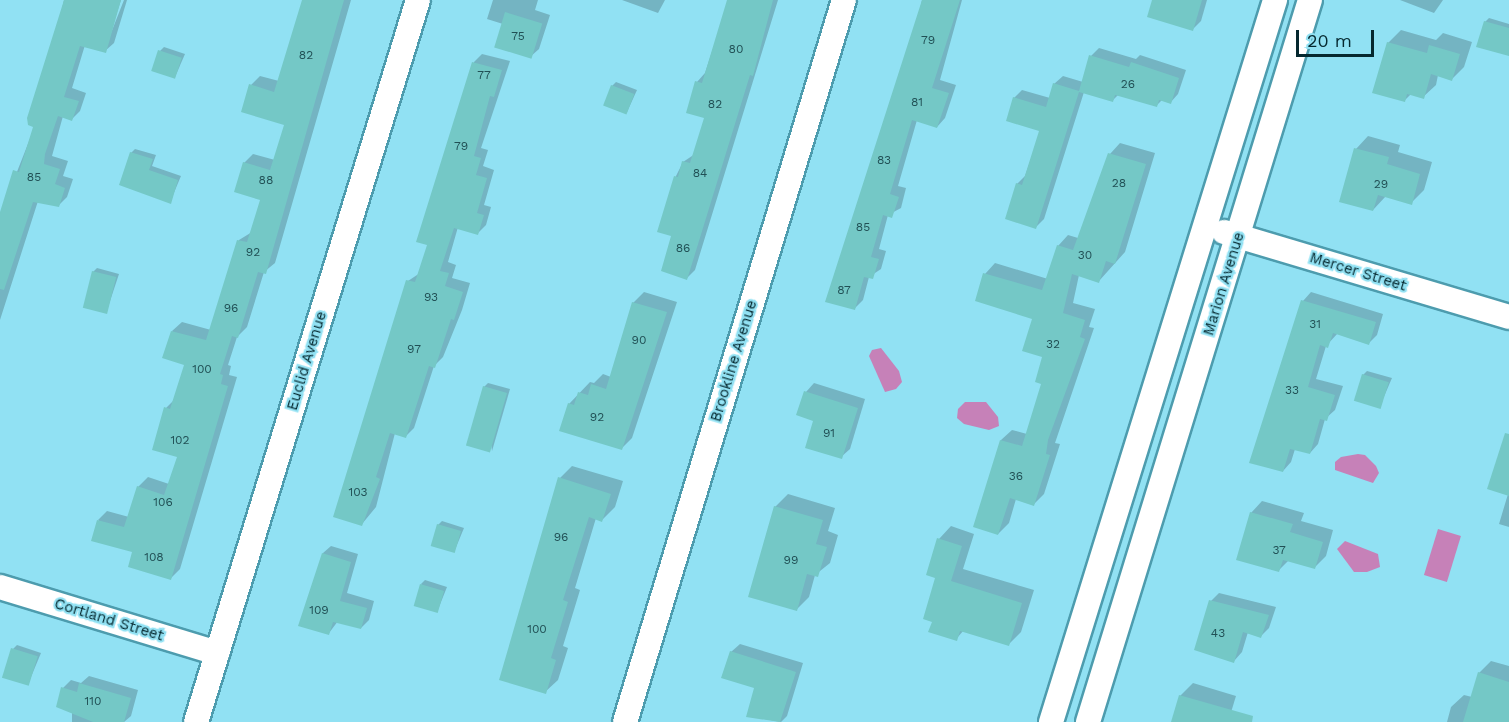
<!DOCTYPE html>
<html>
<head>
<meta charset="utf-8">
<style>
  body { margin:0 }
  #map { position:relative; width:1509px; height:722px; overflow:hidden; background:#91e1f3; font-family:"Work Sans",sans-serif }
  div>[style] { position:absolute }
  .water>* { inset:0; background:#c681b8; transform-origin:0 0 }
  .shadow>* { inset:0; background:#0003 }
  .building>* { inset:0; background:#74c8c6; transform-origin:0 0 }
  .roads { filter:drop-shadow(2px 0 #4d9cae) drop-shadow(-2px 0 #4d9cae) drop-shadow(0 2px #4d9cae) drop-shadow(0 -2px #4d9cae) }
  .minor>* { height:24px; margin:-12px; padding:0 12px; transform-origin:12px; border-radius:12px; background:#fff }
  span { translate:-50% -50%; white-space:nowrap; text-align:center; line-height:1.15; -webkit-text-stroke:4.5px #91e1f3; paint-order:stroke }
  .number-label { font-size:12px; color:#215055 }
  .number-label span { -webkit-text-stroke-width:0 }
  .street-label { font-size:15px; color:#05282f }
  .scale { position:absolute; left:1296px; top:30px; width:78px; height:27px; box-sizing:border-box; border:3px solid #05282f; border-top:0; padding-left:8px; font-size:18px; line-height:21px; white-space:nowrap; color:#05282f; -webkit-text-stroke:4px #91e1f3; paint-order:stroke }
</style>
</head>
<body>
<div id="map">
  <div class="water">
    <i style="clip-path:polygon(881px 348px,899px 371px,902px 382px,896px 389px,885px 392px,869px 356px,872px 350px)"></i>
    <i style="clip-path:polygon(965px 402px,986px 402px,998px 417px,999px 426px,989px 430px,964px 424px,957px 418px,958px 409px)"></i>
    <i style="clip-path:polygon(1358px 454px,1365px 455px,1376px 466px,1379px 473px,1373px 483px,1335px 470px,1335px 462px,1341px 457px)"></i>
    <i style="left:1438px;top:529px;width:24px;height:48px;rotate:17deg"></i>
    <i style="clip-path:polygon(1345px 541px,1378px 554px,1380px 567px,1367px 572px,1354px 572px,1337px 549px)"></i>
  </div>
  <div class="shadow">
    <i style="clip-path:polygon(64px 0,121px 0,107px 43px,124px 0,127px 0,114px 43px,105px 51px,85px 45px,72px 88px,86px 93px,80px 111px,72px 119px,63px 116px,52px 156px,68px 161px,63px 176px,73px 179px,67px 197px,59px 205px,38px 201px,0 320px,0 215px,35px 126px)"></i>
    <i style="clip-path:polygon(305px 0,351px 0,275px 263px,264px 272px,247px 327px,237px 337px,228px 365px,231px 366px,229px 375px,237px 377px,180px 569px,171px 578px,98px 520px,107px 511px,129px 517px,138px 487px,148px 477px,169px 484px,178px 456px,166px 408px,175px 399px,186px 364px,172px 331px,182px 322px,211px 330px,239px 240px,252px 232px,262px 199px,244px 163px,253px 154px,275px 160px,286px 124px,251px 85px,260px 76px,279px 81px)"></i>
    <i style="clip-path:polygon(493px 0,538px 0,535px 10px,550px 15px,539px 49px,530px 57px,503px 24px,487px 19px)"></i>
    <i style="clip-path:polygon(622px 0,665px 0,658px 13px)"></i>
    <i style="clip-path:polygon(729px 0,778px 0,695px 270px,687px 278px,672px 235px,659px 231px,676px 176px,683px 162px,695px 154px,706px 117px,697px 82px,705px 73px)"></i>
    <i style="clip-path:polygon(922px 0,962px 0,940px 80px,956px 85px,945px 118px,937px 127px,917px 120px,898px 186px,906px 188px,901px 208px,888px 215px,879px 249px,886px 251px,881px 269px,869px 277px,863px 300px,854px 309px)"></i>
    <i style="clip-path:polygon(1154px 0,1207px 0,1201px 21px,1193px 29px)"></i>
    <i style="clip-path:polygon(1400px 0,1443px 0,1434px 13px)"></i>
    <i style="clip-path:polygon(1489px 18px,1509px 24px,1509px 51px,1485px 22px)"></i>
    <i style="clip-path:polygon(1401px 30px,1436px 40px,1443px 33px,1472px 42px,1464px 67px,1452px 79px,1438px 75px,1436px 85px,1423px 97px,1411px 94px,1404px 101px,1388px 43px)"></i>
    <i style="clip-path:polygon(164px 47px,185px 54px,175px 77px,160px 51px)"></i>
    <i style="clip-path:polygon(1099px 48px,1136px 59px,1140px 55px,1186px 70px,1178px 94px,1170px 103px,1162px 100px,1157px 105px,1119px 94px,1113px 100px,1084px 92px,1044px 219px,1036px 227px,1017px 184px,1025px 176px,1041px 130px,1014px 98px,1022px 90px,1050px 98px,1054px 84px,1063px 76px,1083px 82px,1091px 56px)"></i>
    <i style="clip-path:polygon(482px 54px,510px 61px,481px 148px,488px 150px,483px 166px,494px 170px,484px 205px,491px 207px,486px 225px,478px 233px,458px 227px,448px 262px,456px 265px,452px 278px,470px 283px,462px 310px,443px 357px,434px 366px,414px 428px,406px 436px,395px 433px,376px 507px,362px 524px,408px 281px,420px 273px,428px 244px,418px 241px,474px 62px)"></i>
    <i style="clip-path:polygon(616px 82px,637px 90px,627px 112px,612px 86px)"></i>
    <i style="clip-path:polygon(1368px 136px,1400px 145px,1398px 152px,1432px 162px,1424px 190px,1411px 203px,1386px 196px,1373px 210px,1356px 149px)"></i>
    <i style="clip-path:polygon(1120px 143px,1155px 153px,1125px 252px,1099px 281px,1079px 275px,1073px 303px,1095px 309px,1089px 327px,1094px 328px,1055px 443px,1060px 444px,1044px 494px,1034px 504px,1016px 499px,1009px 523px,998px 534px,1001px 440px,1012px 430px,1027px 434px,1043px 383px,1044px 356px,1034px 318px,985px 274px,995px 263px,1048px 279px,1058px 246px,1068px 235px,1078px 238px,1110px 154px)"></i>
    <i style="clip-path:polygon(135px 149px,156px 155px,152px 166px,181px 176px,170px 202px,131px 153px)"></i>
    <i style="clip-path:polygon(97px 268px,119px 274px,106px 313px,93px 272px)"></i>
    <i style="clip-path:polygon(644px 292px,677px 302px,632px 438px,621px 449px,569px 404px,590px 382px,594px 383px,603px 374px,611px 377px,633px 303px)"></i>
    <i style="clip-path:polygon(1311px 292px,1383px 314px,1377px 335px,1369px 343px,1338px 333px,1326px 346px,1316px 379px,1343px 386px,1335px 410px,1325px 419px,1318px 444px,1310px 453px,1295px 449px,1291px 462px,1283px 471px,1303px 301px)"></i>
    <i style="clip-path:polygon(1367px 371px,1392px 378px,1379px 408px,1363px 375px)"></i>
    <i style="clip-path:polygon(488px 383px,510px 389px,492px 451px,484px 387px)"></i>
    <i style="clip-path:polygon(814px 383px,865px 399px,850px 449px,841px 457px,815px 420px,806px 392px)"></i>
    <i style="clip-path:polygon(1509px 440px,1509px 527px,1499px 524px,1508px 494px)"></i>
    <i style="clip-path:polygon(572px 466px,623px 481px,615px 507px,602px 520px,596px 518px,575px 588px,580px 590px,563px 646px,568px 648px,558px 680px,545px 692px,560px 478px)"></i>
    <i style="clip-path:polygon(788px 494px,835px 508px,828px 531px,838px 535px,830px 563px,815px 575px,809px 597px,796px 610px,775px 507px)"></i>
    <i style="clip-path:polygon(1262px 501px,1304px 513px,1301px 521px,1333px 530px,1326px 556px,1315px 567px,1289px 560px,1279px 570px,1251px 513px)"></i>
    <i style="clip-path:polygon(442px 521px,464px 528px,454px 552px,438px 525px)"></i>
    <i style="clip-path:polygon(951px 526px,974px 534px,963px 569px,1034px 590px,1021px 632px,1009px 644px,964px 630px,957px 638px,933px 621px,939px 539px)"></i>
    <i style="clip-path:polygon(331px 546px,358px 554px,347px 593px,374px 601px,369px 620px,361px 628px,338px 621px,329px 633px,323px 553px)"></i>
    <i style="clip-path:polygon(425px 580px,447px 587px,437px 612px,421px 584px)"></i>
    <i style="clip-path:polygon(1219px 593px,1276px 607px,1269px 628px,1261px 636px,1248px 632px,1242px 652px,1234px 661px,1211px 601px)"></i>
    <i style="clip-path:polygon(740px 644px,803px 663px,787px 716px,781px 722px,748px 716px,756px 687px,731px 652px)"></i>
    <i style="clip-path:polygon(17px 645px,41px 653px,28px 684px,13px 649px)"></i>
    <i style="clip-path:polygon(1491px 661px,1509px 666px,1509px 722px,1447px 722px,1451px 707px,1464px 695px,1472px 697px,1479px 673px)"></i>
    <i style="clip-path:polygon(89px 676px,138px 690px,131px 716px,124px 722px,72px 722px,72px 709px,63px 688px,71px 680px,81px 683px)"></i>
    <i style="clip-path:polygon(1193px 683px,1236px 696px,1228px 722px,1172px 722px,1180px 696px)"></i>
  </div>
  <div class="building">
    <i style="clip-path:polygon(64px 0,121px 0,106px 53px,80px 46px,64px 97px,79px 101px,72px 121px,58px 116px,45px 154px,44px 164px,60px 169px,55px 184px,65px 188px,59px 207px,33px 202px,4px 290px,0 289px,0 212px,13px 170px,19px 172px,33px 127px,28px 125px,27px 118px)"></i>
    <i style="clip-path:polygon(302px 0,344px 0,266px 274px,258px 272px,238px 338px,232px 336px,220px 374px,223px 375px,221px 384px,228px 386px,171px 580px,128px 567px,132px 552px,91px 541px,97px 520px,124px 527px,137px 486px,164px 495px,177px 457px,152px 450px,164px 407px,170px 409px,184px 365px,162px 358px,171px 331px,206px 340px,237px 240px,247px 242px,260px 200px,234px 192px,243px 162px,270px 170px,284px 125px,241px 112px,249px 84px,274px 92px)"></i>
    <i style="clip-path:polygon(727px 0,773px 0,753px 76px,750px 75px,687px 280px,661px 271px,671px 236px,657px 232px,674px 176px,678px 177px,682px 161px,690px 163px,704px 118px,686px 113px,695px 81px,702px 83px)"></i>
    <i style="clip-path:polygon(922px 0,960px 0,932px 88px,949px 93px,937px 128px,912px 120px,890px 194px,899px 197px,892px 218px,883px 215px,871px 257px,879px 259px,873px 279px,864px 277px,855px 310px,825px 302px)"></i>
    <i style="clip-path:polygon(1152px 0,1202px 0,1193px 31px,1147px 17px)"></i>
    <i style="left:505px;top:12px;width:39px;height:37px;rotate:17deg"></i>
    <i style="clip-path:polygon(1484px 21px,1509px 28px,1509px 56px,1476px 47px)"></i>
    <i style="clip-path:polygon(1387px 42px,1427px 53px,1429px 45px,1460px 54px,1452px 81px,1431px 74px,1424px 99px,1407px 94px,1405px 102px,1372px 93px)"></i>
    <i style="left:158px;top:50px;width:25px;height:22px;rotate:18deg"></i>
    <i style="clip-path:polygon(1089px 55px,1129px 67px,1131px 62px,1179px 78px,1171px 104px,1159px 100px,1157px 107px,1115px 95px,1113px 102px,1079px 92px,1036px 229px,1005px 219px,1016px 183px,1022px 185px,1039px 131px,1006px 121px,1013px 97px,1046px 107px,1053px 83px,1079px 91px)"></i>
    <i style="clip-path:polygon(472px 62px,502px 70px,494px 97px,490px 96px,474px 156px,481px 158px,476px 175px,487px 178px,477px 213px,484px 215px,478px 235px,454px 228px,440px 271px,449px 273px,445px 286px,463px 292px,454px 320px,451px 319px,435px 368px,429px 366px,406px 438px,390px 433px,376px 477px,380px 479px,362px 526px,333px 517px,406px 280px,415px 282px,427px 245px,416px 242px)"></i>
    <i style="left:611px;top:85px;width:25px;height:22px;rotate:21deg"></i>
    <i style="clip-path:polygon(1354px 148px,1389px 157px,1387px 164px,1420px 174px,1412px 205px,1378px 195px,1373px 211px,1339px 202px)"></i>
    <i style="clip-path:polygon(130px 152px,153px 159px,149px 170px,178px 180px,171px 204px,119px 185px)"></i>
    <i style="clip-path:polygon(1108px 153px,1146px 164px,1115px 264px,1106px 261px,1099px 283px,1072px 274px,1063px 313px,1085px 320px,1080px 337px,1085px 339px,1048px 440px,1046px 454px,1050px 455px,1034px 506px,1010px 498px,998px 535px,973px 527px,1000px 440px,1022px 446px,1041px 384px,1035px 382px,1042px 357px,1022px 351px,1032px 319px,975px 301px,983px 273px,1042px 290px,1057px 245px,1073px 250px)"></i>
    <i style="left:92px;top:271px;width:25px;height:38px;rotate:14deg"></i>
    <i style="clip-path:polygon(1301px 300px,1376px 322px,1369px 345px,1333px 333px,1328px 348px,1320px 345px,1308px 387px,1335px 395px,1327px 421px,1320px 419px,1310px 454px,1290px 449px,1283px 472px,1249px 463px)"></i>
    <i style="clip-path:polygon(632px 302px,667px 312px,622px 450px,559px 431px,568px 403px,574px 405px,578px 392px,588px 395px,591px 384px,606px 389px)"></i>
    <i style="left:1362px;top:374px;width:28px;height:28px;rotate:17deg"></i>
    <i style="left:483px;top:386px;width:25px;height:62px;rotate:16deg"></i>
    <i style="clip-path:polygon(804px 391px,858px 408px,842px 459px,805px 448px,813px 421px,796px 415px)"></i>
    <i style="clip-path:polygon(1505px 433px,1509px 434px,1509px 496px,1487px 489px)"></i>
    <i style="clip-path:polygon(558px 477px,611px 494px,602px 522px,589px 517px,563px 600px,568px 602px,551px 658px,556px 660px,546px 694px,499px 680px)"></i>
    <i style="clip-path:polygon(774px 506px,823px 520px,816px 544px,827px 547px,818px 577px,807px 574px,797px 611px,748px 597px)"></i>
    <i style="clip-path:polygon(1250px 512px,1293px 524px,1290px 532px,1323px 542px,1315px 569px,1283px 560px,1279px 572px,1236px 560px)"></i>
    <i style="left:437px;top:524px;width:25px;height:23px;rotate:16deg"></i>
    <i style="clip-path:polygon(937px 538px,962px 546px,951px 581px,1022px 603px,1009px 646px,960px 631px,957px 641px,928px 632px,932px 622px,923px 619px,935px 578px,926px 575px)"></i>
    <i style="clip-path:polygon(322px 553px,351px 562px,340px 601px,367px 608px,361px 629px,333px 622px,329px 635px,298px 626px)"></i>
    <i style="left:420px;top:584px;width:25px;height:23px;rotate:16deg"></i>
    <i style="clip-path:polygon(1209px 600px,1269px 615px,1261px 638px,1243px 632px,1234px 663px,1194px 650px)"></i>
    <i style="left:11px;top:648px;width:28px;height:31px;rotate:17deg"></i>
    <i style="clip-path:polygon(730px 651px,796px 672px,780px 722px,746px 717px,754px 688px,721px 678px)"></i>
    <i style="clip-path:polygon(1478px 672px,1509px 682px,1509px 722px,1463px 722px)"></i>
    <i style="clip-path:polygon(79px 683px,131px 698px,124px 722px,93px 722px,56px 707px,61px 687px,77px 692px)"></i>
    <i style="clip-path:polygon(1179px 695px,1253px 716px,1252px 722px,1171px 722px)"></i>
  </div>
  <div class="roads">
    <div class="minor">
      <i style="left:1224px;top:232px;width:297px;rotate:16.6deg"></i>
      <i style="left:0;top:587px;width:227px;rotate:16.9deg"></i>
      <i style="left:196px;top:722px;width:755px;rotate:-72.91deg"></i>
      <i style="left:625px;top:722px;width:754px;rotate:-73.13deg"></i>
      <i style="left:1051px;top:722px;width:756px;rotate:-72.76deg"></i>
      <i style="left:1088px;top:722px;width:755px;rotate:-72.91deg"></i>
    </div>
  </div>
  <div class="number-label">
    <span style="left:518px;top:37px">75</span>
    <span style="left:928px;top:41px">79</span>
    <span style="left:736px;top:50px">80</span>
    <span style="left:306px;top:56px">82</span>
    <span style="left:484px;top:76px">77</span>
    <span style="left:1128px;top:85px">26</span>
    <span style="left:917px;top:103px">81</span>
    <span style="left:715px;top:105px">82</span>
    <span style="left:461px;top:147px">79</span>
    <span style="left:884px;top:161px">83</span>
    <span style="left:700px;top:174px">84</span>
    <span style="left:34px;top:178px">85</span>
    <span style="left:266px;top:181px">88</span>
    <span style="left:1119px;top:184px">28</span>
    <span style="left:1381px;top:185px">29</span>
    <span style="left:863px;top:228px">85</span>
    <span style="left:683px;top:249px">86</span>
    <span style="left:253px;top:253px">92</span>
    <span style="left:1085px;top:256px">30</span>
    <span style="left:844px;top:291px">87</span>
    <span style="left:431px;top:298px">93</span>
    <span style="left:231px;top:309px">96</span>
    <span style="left:1315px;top:325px">31</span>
    <span style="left:639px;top:341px">90</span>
    <span style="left:1053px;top:345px">32</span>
    <span style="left:414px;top:350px">97</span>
    <span style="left:202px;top:370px">100</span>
    <span style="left:1292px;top:391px">33</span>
    <span style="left:597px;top:418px">92</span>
    <span style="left:829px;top:434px">91</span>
    <span style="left:180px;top:441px">102</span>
    <span style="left:1016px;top:477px">36</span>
    <span style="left:358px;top:493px">103</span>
    <span style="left:163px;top:503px">106</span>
    <span style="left:561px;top:538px">96</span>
    <span style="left:1279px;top:551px">37</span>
    <span style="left:154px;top:558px">108</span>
    <span style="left:791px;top:561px">99</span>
    <span style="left:319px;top:611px">109</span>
    <span style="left:537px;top:630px">100</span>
    <span style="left:1218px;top:634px">43</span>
    <span style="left:93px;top:702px">110</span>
  </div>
  <div class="street-label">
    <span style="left:1358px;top:272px;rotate:17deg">Mercer Street</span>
    <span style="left:1224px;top:284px;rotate:-73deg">Marion Avenue</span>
    <span style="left:307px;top:361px;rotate:-73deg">Euclid Avenue</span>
    <span style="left:734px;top:361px;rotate:-73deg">Brookline Avenue</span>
    <span style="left:109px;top:620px;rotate:17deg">Cortland Street</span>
  </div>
  <div class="scale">20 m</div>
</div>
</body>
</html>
